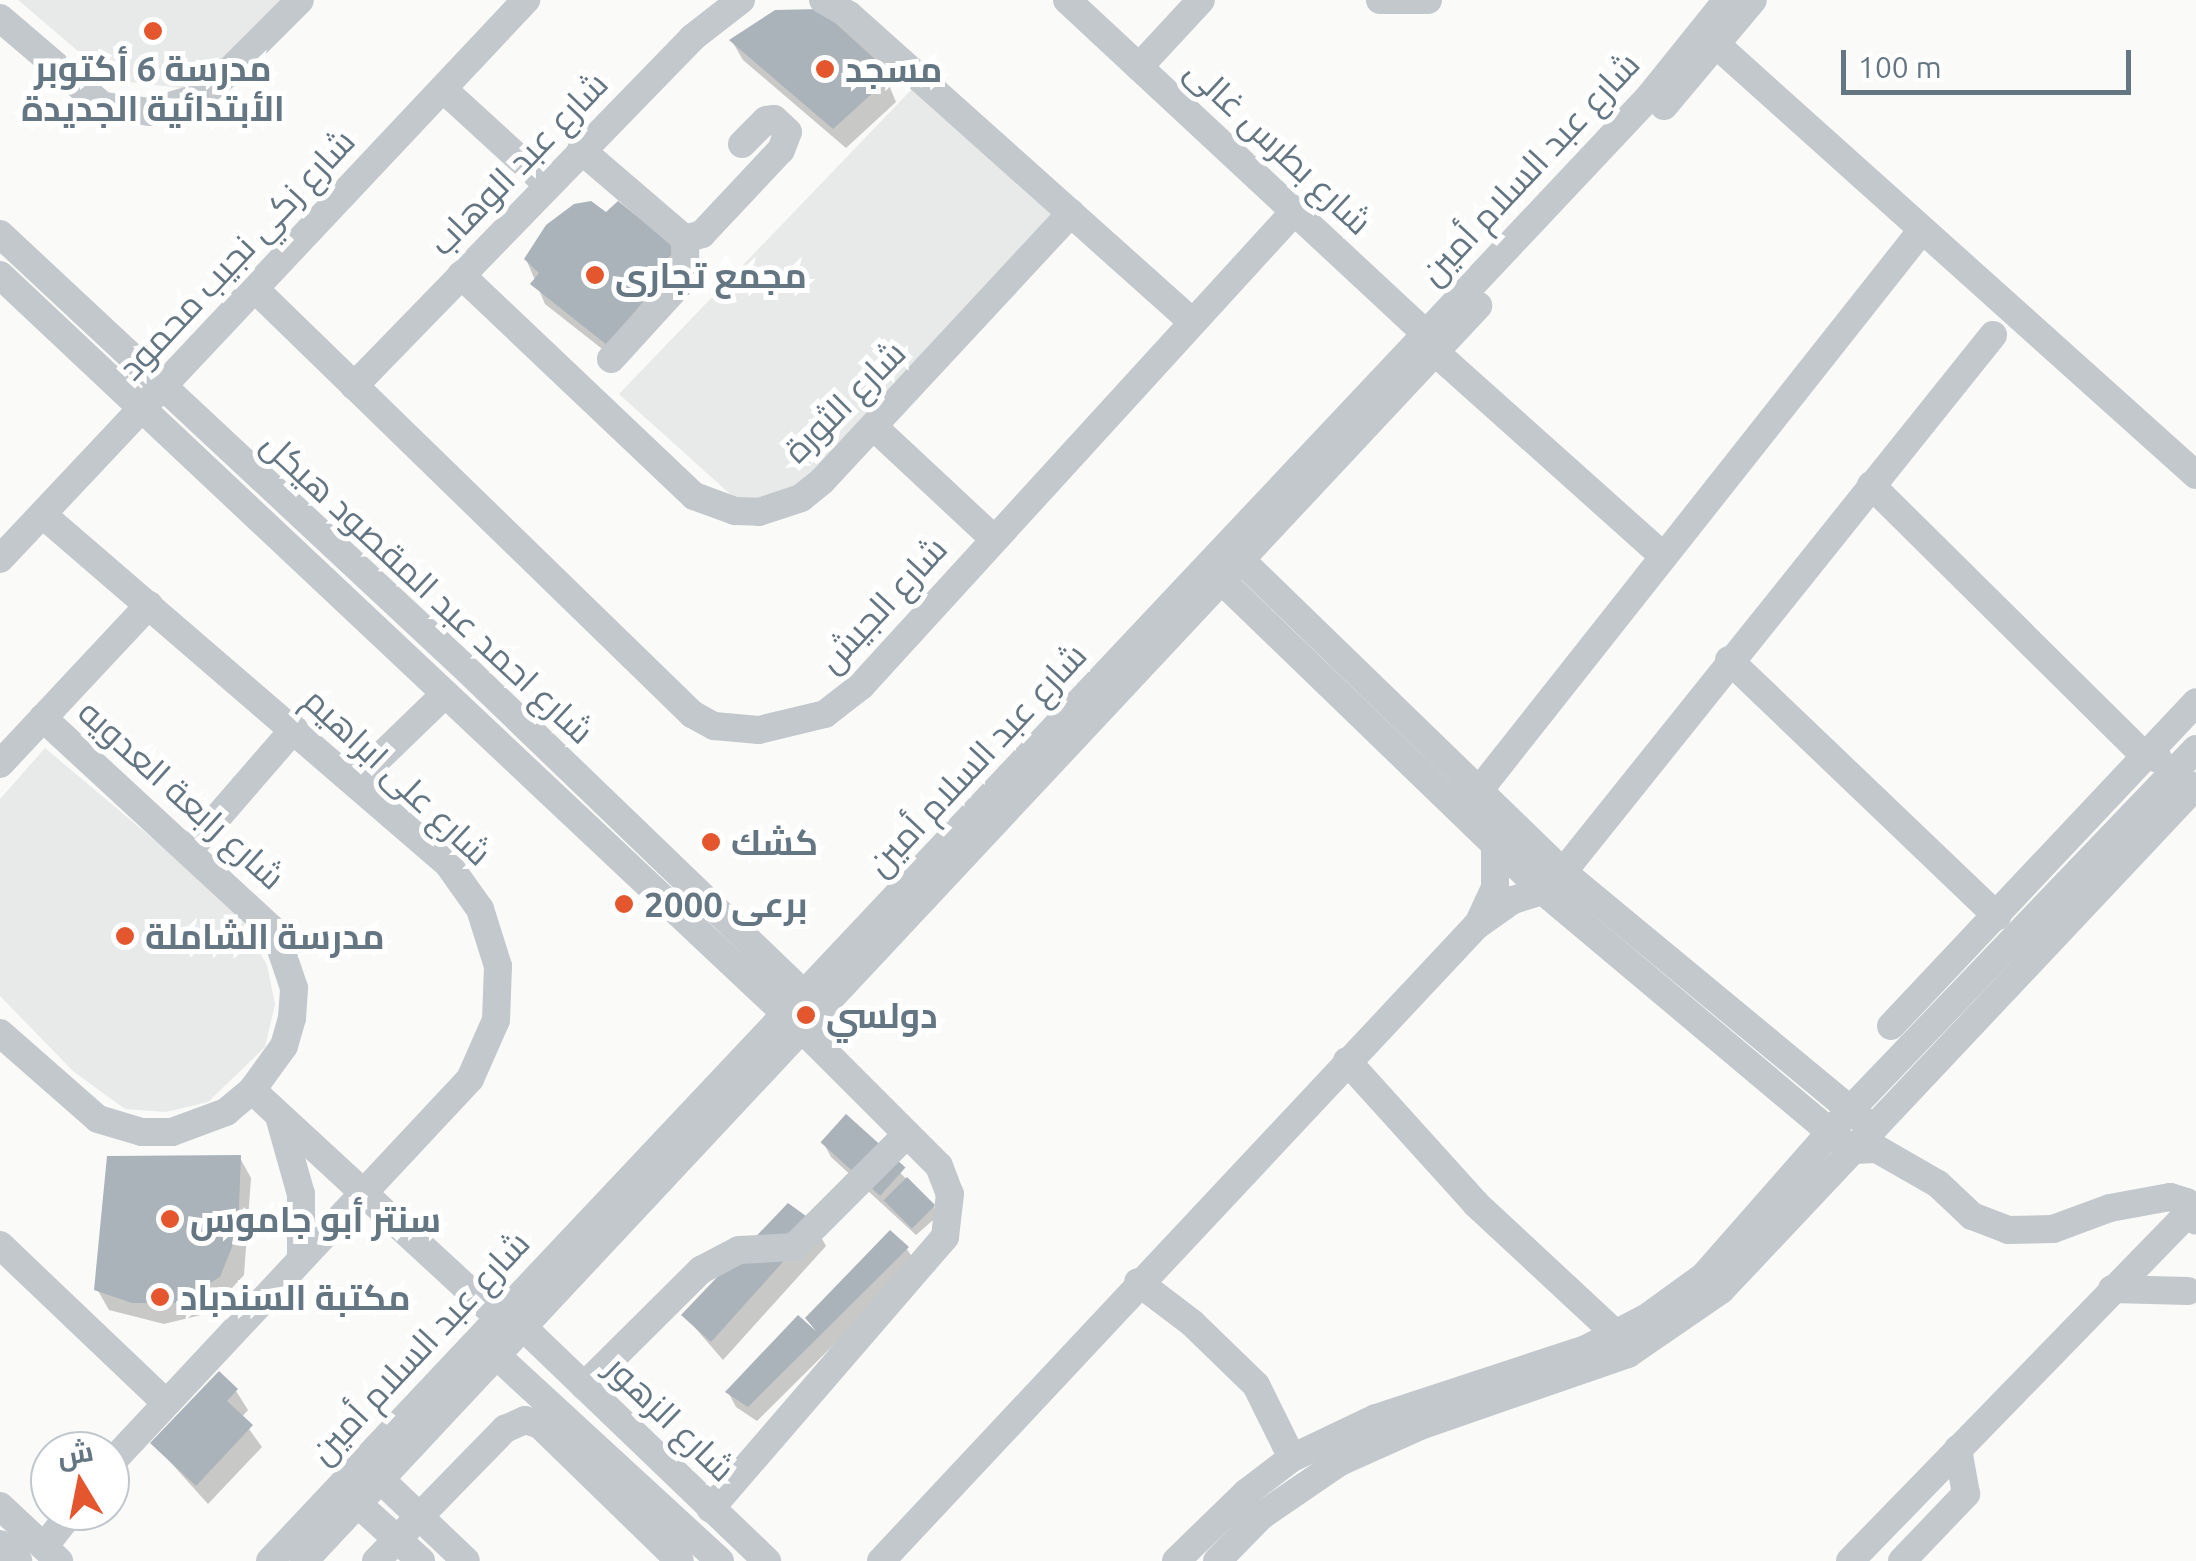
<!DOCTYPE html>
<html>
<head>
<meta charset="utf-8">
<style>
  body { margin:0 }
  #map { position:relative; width:2196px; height:1561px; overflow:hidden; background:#fafaf8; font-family:Ubuntu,Cairo,sans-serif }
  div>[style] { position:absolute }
  .built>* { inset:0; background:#e8e9e9 }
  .shadow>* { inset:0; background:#0003 }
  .building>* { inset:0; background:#aab3b9; transform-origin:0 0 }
  .minor>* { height:28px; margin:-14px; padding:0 14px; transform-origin:14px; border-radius:14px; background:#c3c8cc }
  .dots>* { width:28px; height:28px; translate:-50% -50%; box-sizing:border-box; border:5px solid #fff; border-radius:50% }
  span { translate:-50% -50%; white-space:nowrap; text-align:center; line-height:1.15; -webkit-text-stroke:10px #fff; paint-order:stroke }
  .poi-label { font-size:35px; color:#657683; font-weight:700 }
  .left { translate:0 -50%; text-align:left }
  .street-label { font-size:35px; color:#657683 }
  .north { position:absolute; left:30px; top:1431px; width:100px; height:100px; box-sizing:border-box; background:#fff; border:2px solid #c1c8cd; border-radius:50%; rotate:350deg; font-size:28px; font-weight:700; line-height:40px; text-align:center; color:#657683 }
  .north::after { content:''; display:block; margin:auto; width:35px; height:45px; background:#e4572e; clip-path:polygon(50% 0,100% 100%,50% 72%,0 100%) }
  .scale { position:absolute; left:1841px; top:50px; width:290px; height:45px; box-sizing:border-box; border:5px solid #657683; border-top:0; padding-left:12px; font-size:30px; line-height:35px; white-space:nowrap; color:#657683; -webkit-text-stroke:8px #fff; paint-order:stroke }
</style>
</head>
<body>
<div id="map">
  <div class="built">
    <i style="clip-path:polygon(18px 0,283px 0,221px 61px,182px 88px,112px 80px)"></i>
    <i style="clip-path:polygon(913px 88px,1052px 215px,803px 487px,777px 504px,739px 502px,619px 394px)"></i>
    <i style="clip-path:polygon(45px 748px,234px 907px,267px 965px,275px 1004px,265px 1047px,208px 1102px,166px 1112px,125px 1109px,74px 1072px,0 996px,0 799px)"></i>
  </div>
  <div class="shadow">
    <i style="clip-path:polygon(827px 15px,877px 56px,896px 102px,846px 148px,743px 60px,732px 41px)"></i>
    <i style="clip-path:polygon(675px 250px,687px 270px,620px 363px,545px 304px,526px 259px)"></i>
    <i style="clip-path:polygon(846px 1118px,933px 1206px,939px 1215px,916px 1235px,831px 1157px,823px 1142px)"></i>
    <i style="clip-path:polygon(240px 1158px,251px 1178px,244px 1275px,209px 1313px,164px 1324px,109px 1310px,97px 1289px)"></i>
    <i style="clip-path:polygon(815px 1226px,826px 1246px,723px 1360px,684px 1315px)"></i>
    <i style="clip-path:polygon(907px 1249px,916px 1263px,757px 1421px,736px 1407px,728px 1392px,817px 1334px,808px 1318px)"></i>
    <i style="clip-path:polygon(236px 1391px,248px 1410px,241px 1418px,262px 1447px,208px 1504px,154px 1444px)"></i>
  </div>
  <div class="building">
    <i style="clip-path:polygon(820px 9px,888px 71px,886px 81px,833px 129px,729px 40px,775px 10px)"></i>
    <i style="clip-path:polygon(591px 201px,606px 212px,618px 201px,677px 248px,651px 278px,657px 285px,607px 345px,530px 284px,539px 273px,524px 259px,546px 225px,574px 204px)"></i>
    <i style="left:846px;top:1114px;width:80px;height:38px;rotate:42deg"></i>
    <i style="clip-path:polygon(241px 1155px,238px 1232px,220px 1277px,176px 1303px,132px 1303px,94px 1290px,107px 1156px)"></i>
    <i style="left:907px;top:1177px;width:40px;height:33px;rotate:45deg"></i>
    <i style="clip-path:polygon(788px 1203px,817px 1224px,711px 1342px,681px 1315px)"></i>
    <i style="clip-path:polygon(890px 1230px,909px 1247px,748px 1407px,725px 1392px,798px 1315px,817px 1332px,805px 1318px)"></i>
    <i style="clip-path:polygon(219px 1371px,238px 1389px,227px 1401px,253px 1425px,196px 1486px,150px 1443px)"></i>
  </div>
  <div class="minor">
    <i style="left:823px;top:0;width:30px;rotate:30deg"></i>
    <i style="left:849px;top:15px;width:460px;rotate:41.8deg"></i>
    <i style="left:1067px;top:0;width:508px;rotate:42.93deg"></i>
    <i style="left:1380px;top:0;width:48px"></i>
    <i style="left:0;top:18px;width:135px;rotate:40.5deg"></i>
    <i style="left:103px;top:106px;width:47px;rotate:7.3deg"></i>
    <i style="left:150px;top:112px;width:48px;rotate:-16.9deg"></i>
    <i style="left:196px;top:98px;width:26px;rotate:-36deg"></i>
    <i style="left:217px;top:83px;width:117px;rotate:-45deg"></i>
    <i style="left:1719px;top:47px;width:641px;rotate:41.9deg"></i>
    <i style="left:1139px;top:67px;width:91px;rotate:-47.2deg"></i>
    <i style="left:443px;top:89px;width:141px;rotate:42.4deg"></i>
    <i style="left:1664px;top:106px;width:138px;rotate:-50deg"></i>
    <i style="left:581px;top:150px;width:137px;rotate:40.6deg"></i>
    <i style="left:685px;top:239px;width:18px;rotate:-16deg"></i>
    <i style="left:702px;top:234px;width:115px;rotate:-46.8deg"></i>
    <i style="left:781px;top:150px;width:19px;rotate:-69deg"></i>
    <i style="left:788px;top:132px;width:19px;rotate:-137deg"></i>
    <i style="left:774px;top:119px;width:8px;rotate:173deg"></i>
    <i style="left:766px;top:120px;width:34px;rotate:135deg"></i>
    <i style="left:0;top:234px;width:630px;rotate:43.01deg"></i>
    <i style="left:461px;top:664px;width:493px;rotate:43.9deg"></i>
    <i style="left:0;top:275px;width:1102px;rotate:43.24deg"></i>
    <i style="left:803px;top:1030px;width:192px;rotate:45deg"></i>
    <i style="left:939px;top:1166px;width:30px;rotate:69deg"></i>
    <i style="left:950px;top:1194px;width:43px;rotate:96.6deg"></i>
    <i style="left:945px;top:1237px;width:359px;rotate:130.8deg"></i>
    <i style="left:461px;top:275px;width:321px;rotate:43.5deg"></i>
    <i style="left:694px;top:496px;width:44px;rotate:20.1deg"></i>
    <i style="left:735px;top:511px;width:24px;rotate:2deg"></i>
    <i style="left:759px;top:512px;width:44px;rotate:-18.4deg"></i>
    <i style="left:801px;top:498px;width:27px;rotate:-39deg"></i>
    <i style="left:822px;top:481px;width:366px;rotate:-47.1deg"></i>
    <i style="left:255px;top:289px;width:610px;rotate:44.2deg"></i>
    <i style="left:692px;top:714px;width:25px;rotate:29deg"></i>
    <i style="left:714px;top:726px;width:45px;rotate:5.1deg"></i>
    <i style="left:759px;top:730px;width:68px;rotate:-13.6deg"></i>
    <i style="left:825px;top:714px;width:46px;rotate:-37.9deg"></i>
    <i style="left:861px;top:686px;width:642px;rotate:-47.59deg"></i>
    <i style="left:1435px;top:352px;width:306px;rotate:41.8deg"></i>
    <i style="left:611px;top:359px;width:111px;rotate:-47.6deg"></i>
    <i style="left:686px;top:277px;width:38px;rotate:-92deg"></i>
    <i style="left:354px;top:386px;width:485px;rotate:-45.8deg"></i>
    <i style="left:692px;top:38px;width:62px;rotate:-37.8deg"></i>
    <i style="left:875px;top:428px;width:163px;rotate:43deg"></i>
    <i style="left:1871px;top:485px;width:383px;rotate:44.7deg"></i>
    <i style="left:2143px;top:754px;width:16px;rotate:18deg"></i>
    <i style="left:43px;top:515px;width:535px;rotate:40.75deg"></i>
    <i style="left:448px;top:864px;width:55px;rotate:54.6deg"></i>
    <i style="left:480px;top:909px;width:60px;rotate:72.5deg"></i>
    <i style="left:498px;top:966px;width:54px;rotate:92.1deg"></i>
    <i style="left:496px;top:1020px;width:64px;rotate:113.8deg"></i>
    <i style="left:470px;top:1079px;width:527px;rotate:133.08deg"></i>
    <i style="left:0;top:559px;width:768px;rotate:-46.74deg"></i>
    <i style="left:1241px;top:560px;width:448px;rotate:44.1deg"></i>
    <i style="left:1563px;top:872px;width:391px;rotate:39.6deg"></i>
    <i style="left:1222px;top:581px;width:446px;rotate:44deg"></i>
    <i style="left:1543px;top:891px;width:403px;rotate:40deg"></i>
    <i style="left:1852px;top:1150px;width:25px;rotate:-2deg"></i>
    <i style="left:1877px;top:1149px;width:70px;rotate:29.8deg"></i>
    <i style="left:1938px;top:1184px;width:47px;rotate:43.3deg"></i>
    <i style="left:1972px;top:1216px;width:39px;rotate:21deg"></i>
    <i style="left:2008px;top:1230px;width:45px;rotate:-1.3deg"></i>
    <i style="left:2053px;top:1229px;width:61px;rotate:-20.2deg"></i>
    <i style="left:2110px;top:1208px;width:61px;rotate:-10.4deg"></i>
    <i style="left:2170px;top:1197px;width:17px;rotate:17deg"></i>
    <i style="left:2186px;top:1202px;width:21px;rotate:62deg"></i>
    <i style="left:1729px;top:660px;width:371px;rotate:43.7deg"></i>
    <i style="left:0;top:764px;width:218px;rotate:-46.9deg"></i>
    <i style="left:355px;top:781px;width:125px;rotate:-44deg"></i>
    <i style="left:1477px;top:793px;width:718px;rotate:-51.68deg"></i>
    <i style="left:190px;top:849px;width:159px;rotate:-49.1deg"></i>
    <i style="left:1480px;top:920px;width:35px;rotate:-65deg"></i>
    <i style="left:1495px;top:888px;width:42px;rotate:-90deg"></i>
    <i style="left:1891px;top:1026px;width:445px;rotate:-46.7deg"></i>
    <i style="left:0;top:1033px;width:130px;rotate:41.3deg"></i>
    <i style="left:98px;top:1119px;width:46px;rotate:16.5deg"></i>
    <i style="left:142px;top:1132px;width:30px"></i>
    <i style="left:172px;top:1132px;width:58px;rotate:-20.3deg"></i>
    <i style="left:226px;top:1112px;width:34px;rotate:-40deg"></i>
    <i style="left:252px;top:1090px;width:54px;rotate:-54deg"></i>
    <i style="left:284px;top:1046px;width:29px;rotate:-74deg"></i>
    <i style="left:292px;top:1018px;width:30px;rotate:-86deg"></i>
    <i style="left:294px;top:988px;width:59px;rotate:-108.7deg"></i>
    <i style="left:275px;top:932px;width:316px;rotate:-137.3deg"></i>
    <i style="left:1347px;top:1061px;width:193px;rotate:47.9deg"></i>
    <i style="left:1476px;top:1204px;width:192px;rotate:42.9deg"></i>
    <i style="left:252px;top:1090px;width:336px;rotate:42.7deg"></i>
    <i style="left:280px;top:1120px;width:77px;rotate:74.2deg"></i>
    <i style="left:301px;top:1194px;width:63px;rotate:90deg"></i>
    <i style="left:0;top:1245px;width:225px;rotate:43.6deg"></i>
    <i style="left:1138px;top:1282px;width:68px;rotate:37.2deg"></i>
    <i style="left:1192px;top:1323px;width:89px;rotate:44.1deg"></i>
    <i style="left:1256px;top:1385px;width:81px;rotate:63.7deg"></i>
    <i style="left:2112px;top:1289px;width:76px;rotate:1.5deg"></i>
    <i style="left:524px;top:1328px;width:337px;rotate:43.8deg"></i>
    <i style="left:497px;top:1356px;width:303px;rotate:42.6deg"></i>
    <i style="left:584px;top:1386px;width:165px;rotate:-44.8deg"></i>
    <i style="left:701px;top:1270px;width:43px;rotate:-27.8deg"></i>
    <i style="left:739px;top:1250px;width:55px;rotate:-3.1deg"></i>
    <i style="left:794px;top:1247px;width:158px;rotate:-45deg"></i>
    <i style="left:381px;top:1480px;width:117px;rotate:43.6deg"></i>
    <i style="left:358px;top:1504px;width:85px;rotate:42.1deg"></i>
    <i style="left:0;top:1506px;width:81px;rotate:43deg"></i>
    <i style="left:0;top:1544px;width:25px;rotate:43deg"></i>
    <i style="left:44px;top:1547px;width:46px;rotate:-52.1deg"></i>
    <i style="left:270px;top:1561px;width:2011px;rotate:-46.71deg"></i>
    <i style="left:1649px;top:97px;width:124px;rotate:-51.2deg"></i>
    <i style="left:304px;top:1561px;width:1719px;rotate:-46.91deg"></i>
    <i style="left:376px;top:1561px;width:185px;rotate:-45.7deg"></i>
    <i style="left:505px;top:1429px;width:22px;rotate:-24deg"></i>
    <i style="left:525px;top:1420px;width:16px;rotate:18deg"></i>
    <i style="left:540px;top:1425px;width:195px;rotate:44.2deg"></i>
    <i style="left:881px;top:1561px;width:870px;rotate:-46.86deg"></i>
    <i style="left:1476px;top:926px;width:45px;rotate:-35.1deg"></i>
    <i style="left:1513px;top:900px;width:31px;rotate:-17deg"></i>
    <i style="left:1543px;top:891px;width:28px;rotate:-44deg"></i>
    <i style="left:1563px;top:872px;width:688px;rotate:-51.31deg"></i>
    <i style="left:1176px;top:1561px;width:98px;rotate:-44.2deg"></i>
    <i style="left:1246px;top:1493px;width:58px;rotate:-37.3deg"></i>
    <i style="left:1292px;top:1458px;width:93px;rotate:-25.5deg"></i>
    <i style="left:1376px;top:1418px;width:221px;rotate:-18.2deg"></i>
    <i style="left:1586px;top:1349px;width:68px;rotate:-27.3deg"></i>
    <i style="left:1646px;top:1318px;width:72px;rotate:-35.9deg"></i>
    <i style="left:1704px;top:1276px;width:221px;rotate:-48.7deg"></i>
    <i style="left:1850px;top:1110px;width:500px;rotate:-46.22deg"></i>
    <i style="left:1217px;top:1561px;width:63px;rotate:-45.6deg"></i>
    <i style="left:1261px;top:1516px;width:96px;rotate:-34.4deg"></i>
    <i style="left:1340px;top:1462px;width:88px;rotate:-24.2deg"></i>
    <i style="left:1420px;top:1426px;width:220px;rotate:-19.1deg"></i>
    <i style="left:1628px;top:1354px;width:113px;rotate:-34.5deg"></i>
    <i style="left:1721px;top:1290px;width:693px;rotate:-46.7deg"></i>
    <i style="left:1850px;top:1561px;width:496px;rotate:-45.8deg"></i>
    <i style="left:1902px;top:1561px;width:93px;rotate:-46.3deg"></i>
    <i style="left:1966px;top:1494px;width:46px;rotate:-100.1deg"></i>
  </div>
  <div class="dots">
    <i style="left:153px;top:31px;background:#e4572e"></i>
    <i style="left:825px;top:69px;background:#e4572e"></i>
    <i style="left:595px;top:275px;background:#e4572e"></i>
    <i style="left:711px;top:842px;background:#e4572e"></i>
    <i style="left:624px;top:904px;background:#e4572e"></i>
    <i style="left:125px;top:936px;background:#e4572e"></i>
    <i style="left:806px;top:1015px;background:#e4572e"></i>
    <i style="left:170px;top:1219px;background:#e4572e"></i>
    <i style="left:160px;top:1297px;background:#e4572e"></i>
  </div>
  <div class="poi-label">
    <span style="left:153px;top:88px">مدرسة 6 أكتوبر<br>الأبتدائية الجديدة</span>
    <span class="left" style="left:845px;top:69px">مسجد</span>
    <span class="left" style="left:615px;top:275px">مجمع تجارى</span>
    <span class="left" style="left:731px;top:842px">كشك</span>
    <span class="left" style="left:644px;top:904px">برعى 2000</span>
    <span class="left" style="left:145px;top:936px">مدرسة الشاملة</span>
    <span class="left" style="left:826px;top:1015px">دولسي</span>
    <span class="left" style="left:190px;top:1219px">سنتر أبو جاموس</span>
    <span class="left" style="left:180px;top:1297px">مكتبة السندباد</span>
  </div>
  <div class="street-label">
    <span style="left:1279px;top:146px;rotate:43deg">شارع بطرس غالى</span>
    <span style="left:518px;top:163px;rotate:-46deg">شارع عبد الوهاب</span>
    <span style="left:1529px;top:168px;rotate:-47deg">شارع عبد السلام أمين</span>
    <span style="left:236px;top:254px;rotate:-47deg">شارع زكي نجيب محمود</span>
    <span style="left:844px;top:401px;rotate:-45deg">شارع الثورة</span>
    <span style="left:428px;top:587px;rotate:43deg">شارع احمد عبد المقصود هيكل</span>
    <span style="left:882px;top:604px;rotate:-47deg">شارع الجيش</span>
    <span style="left:976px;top:759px;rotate:-47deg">شارع عبد السلام أمين</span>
    <span style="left:398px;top:776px;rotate:43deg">شارع على ابراهيم</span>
    <span style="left:182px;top:794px;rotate:42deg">شارع رابعة العدويه</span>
    <span style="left:419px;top:1347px;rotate:-47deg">شارع عبد السلام أمين</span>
    <span style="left:671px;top:1418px;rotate:44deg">شارع الزهور</span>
  </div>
  <div class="north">ش</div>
  <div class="scale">100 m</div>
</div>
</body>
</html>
